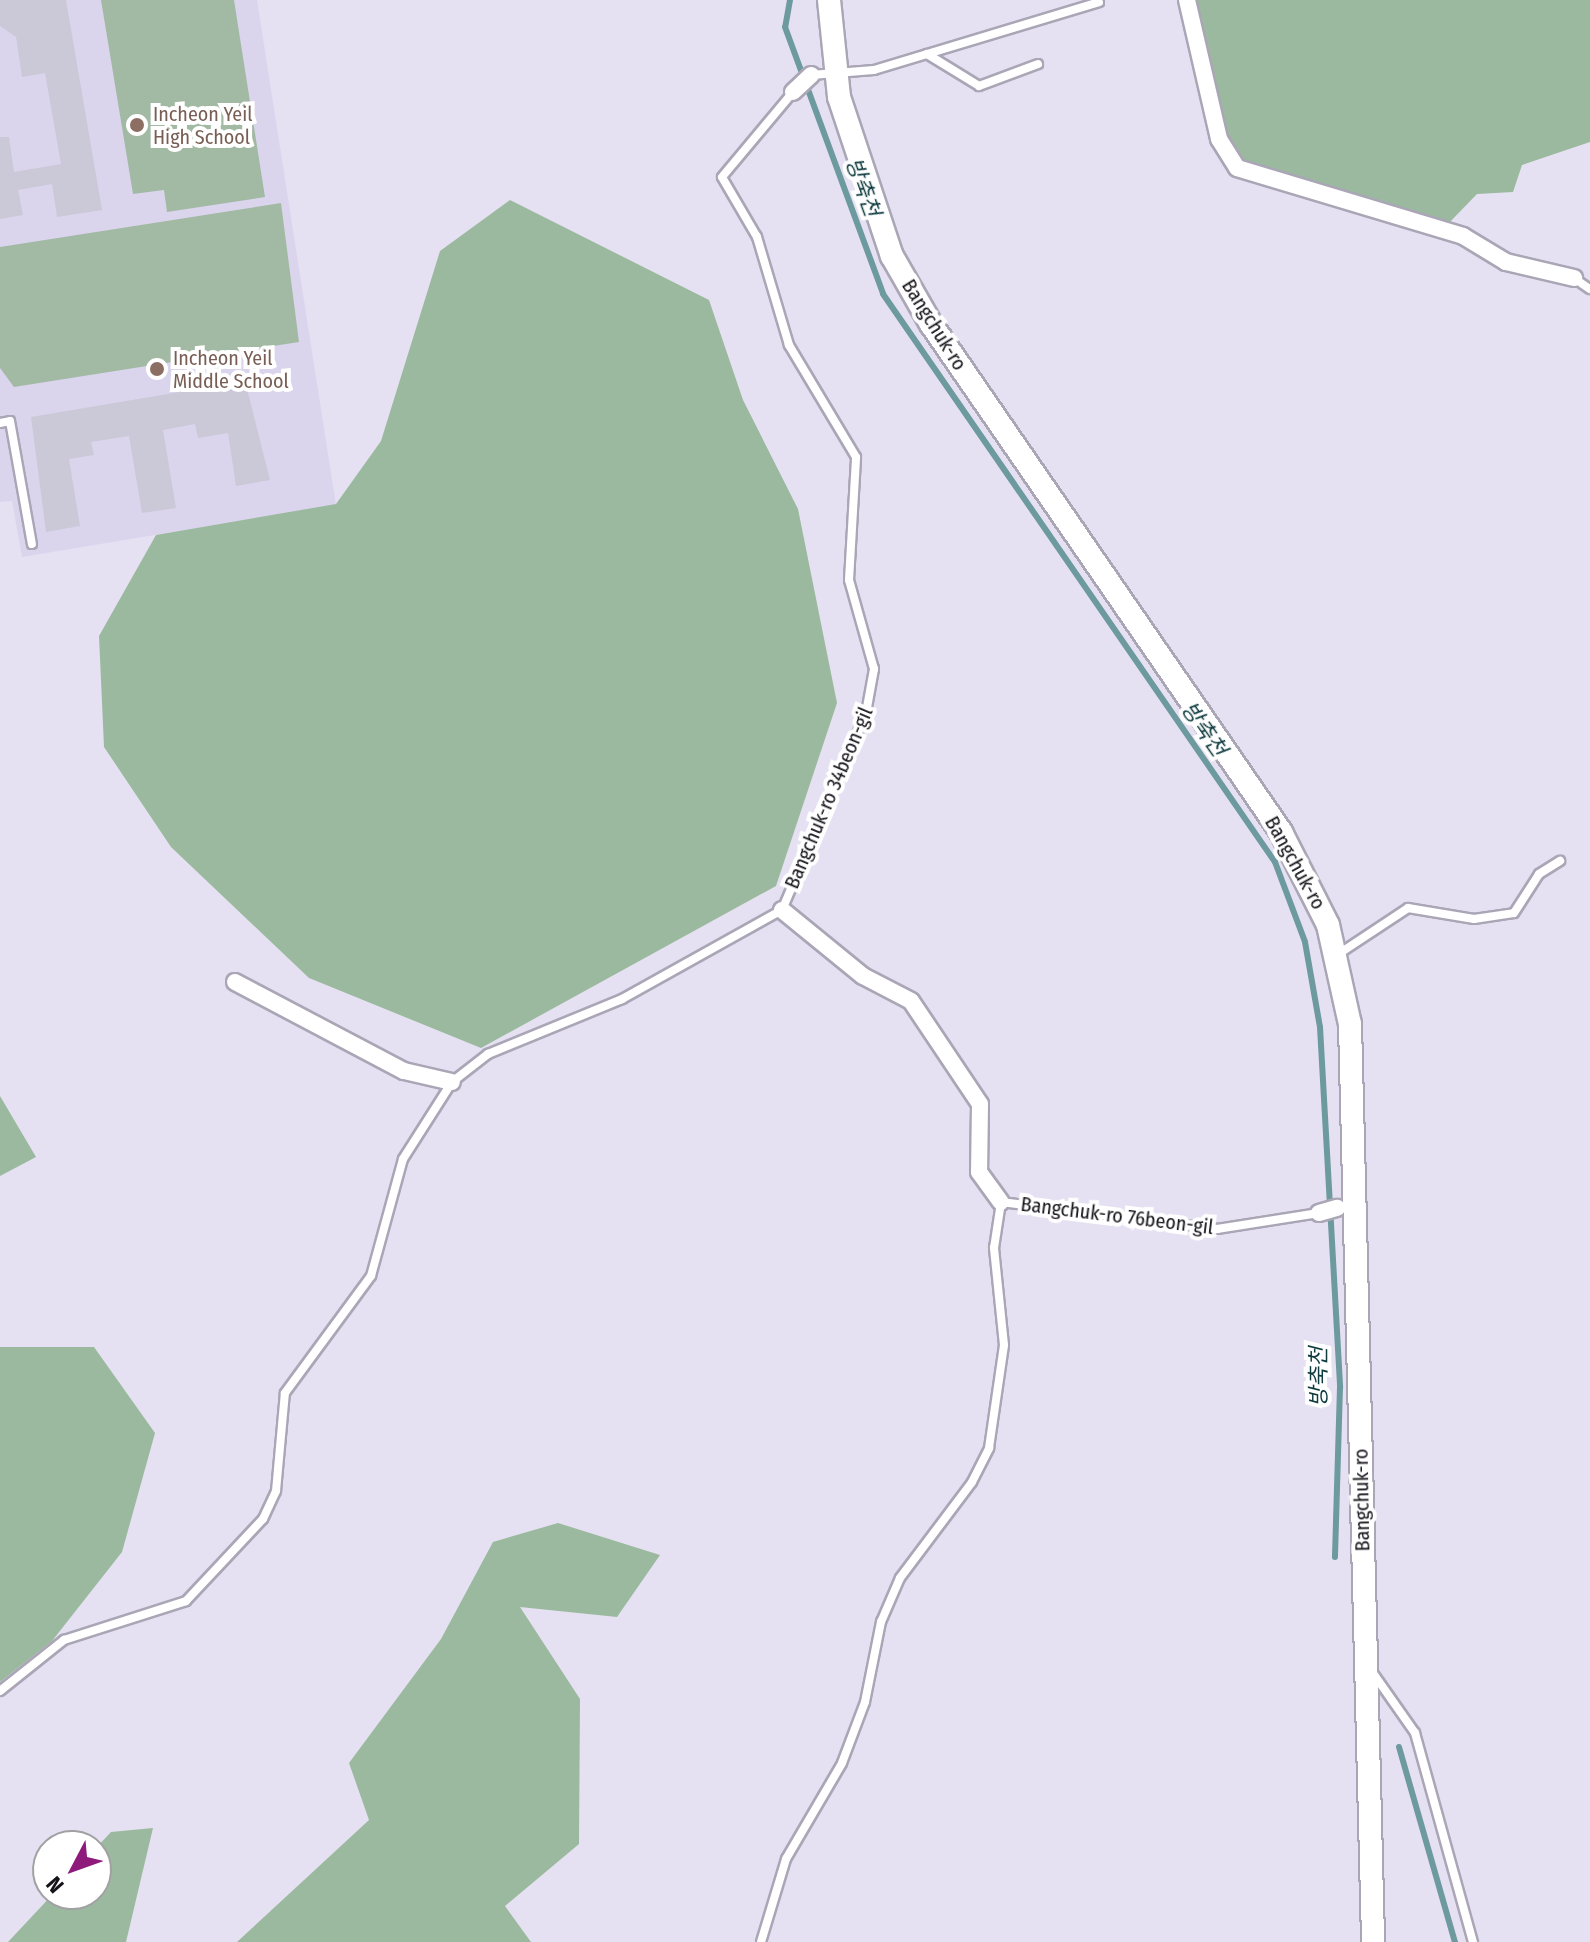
<!DOCTYPE html>
<html>
<head>
<meta charset="utf-8">
<style>
  body { margin:0 }
  #map { position:relative; width:1590px; height:1942px; overflow:hidden; background:#e5e1f2; font-family:"Fira Sans Condensed","Noto Sans KR",sans-serif }
  div>[style] { position:absolute }
  .built>* { inset:0; background:#dad5ed }
  .green>* { inset:0; background:#a2baa4 }
  .forest>* { inset:0; background:#9bb99e }
  .stream>* { height:6px; margin:-3px; padding:0 3px; transform-origin:3px; border-radius:3px; background:#6d9a9e }
  .building>* { inset:0; background:#cbc8d8 }
  .roads { filter:drop-shadow(2px 0 #aaa6b6) drop-shadow(-2px 0 #aaa6b6) drop-shadow(0 2px #aaa6b6) drop-shadow(0 -2px #aaa6b6) }
  .lane>* { height:8px; margin:-4px; padding:0 4px; transform-origin:4px; border-radius:4px; background:#fff }
  .street>* { height:16px; margin:-8px; padding:0 8px; transform-origin:8px; border-radius:8px; background:#fff }
  .secondary>* { height:22px; margin:-11px; padding:0 11px; transform-origin:11px; border-radius:11px; background:#fff }
  .dots>* { width:22px; height:22px; translate:-50% -50%; box-sizing:border-box; border:4px solid #fff; border-radius:50% }
  span { translate:-50% -50%; white-space:nowrap; text-align:center; line-height:1.15; -webkit-text-stroke:8px #fff; paint-order:stroke }
  .education-label { font-size:20px; color:#785e54 }
  .left { translate:0 -50%; text-align:left }
  .street-label { font-size:20px; color:#151319 }
  .water-label { font-size:22px; color:#0f3b3f; font-style:italic }
  .north { position:absolute; left:32px; top:1830px; width:80px; height:80px; box-sizing:border-box; background:#fff; border:2px solid #a1a1a3; border-radius:50%; rotate:229deg; font-size:22px; font-weight:700; line-height:32px; text-align:center; color:#151319 }
  .north::after { content:''; display:block; margin:auto; width:28px; height:36px; background:#8e1a7b; clip-path:polygon(50% 0,100% 100%,50% 72%,0 100%) }
</style>
</head>
<body>
<div id="map">
  <div class="built">
    <i style="clip-path:polygon(0 0,257px 0,336px 505px,22px 557px,12px 501px,0 502px)"></i>
  </div>
  <div class="green">
    <i style="clip-path:polygon(101px 0,234px 0,265px 197px,167px 212px,164px 190px,133px 194px)"></i>
    <i style="clip-path:polygon(281px 203px,299px 342px,14px 387px,0 368px,0 247px)"></i>
  </div>
  <div class="forest">
    <i style="clip-path:polygon(1194px 0,1590px 0,1590px 142px,1522px 165px,1513px 192px,1477px 194px,1446px 226px,1241px 164px,1228px 148px)"></i>
    <i style="clip-path:polygon(510px 200px,709px 300px,743px 400px,798px 509px,837px 703px,776px 886px,481px 1048px,309px 978px,171px 847px,104px 747px,99px 636px,156px 535px,336px 504px,381px 441px,440px 251px)"></i>
    <i style="clip-path:polygon(0 1096px,36px 1157px,0 1176px)"></i>
    <i style="clip-path:polygon(0 1347px,94px 1347px,155px 1433px,122px 1552px,52px 1641px,0 1682px)"></i>
    <i style="clip-path:polygon(558px 1523px,660px 1555px,617px 1617px,520px 1607px,580px 1699px,579px 1844px,505px 1906px,531px 1942px,237px 1942px,369px 1820px,349px 1763px,441px 1639px,493px 1542px)"></i>
    <i style="clip-path:polygon(153px 1828px,126px 1942px,8px 1942px,53px 1894px,96px 1894px,96px 1848px,111px 1832px)"></i>
  </div>
  <div class="stream">
    <i style="left:790px;top:0;width:27px;rotate:100deg"></i>
    <i style="left:785px;top:27px;width:284px;rotate:69.8deg"></i>
    <i style="left:883px;top:294px;width:690px;rotate:55.39deg"></i>
    <i style="left:1275px;top:862px;width:85px;rotate:69.4deg"></i>
    <i style="left:1305px;top:942px;width:86px;rotate:80deg"></i>
    <i style="left:1320px;top:1027px;width:361px;rotate:86.8deg"></i>
    <i style="left:1340px;top:1387px;width:170px;rotate:91.7deg"></i>
    <i style="left:1399px;top:1747px;width:203px;rotate:74deg"></i>
  </div>
  <div class="building">
    <i style="clip-path:polygon(0 0,66px 0,102px 210px,57px 217px,52px 184px,18px 190px,23px 215px,0 219px,0 137px,9px 137px,14px 172px,61px 164px,45px 73px,22px 77px,16px 37px,0 26px)"></i>
    <i style="clip-path:polygon(245px 381px,270px 480px,236px 486px,228px 433px,198px 438px,195px 424px,163px 430px,176px 508px,142px 513px,129px 436px,91px 442px,94px 455px,69px 459px,80px 526px,46px 532px,31px 417px)"></i>
  </div>
  <div class="roads">
    <div class="lane">
      <i style="left:927px;top:54px;width:61px;rotate:31.6deg"></i>
      <i style="left:979px;top:86px;width:63px;rotate:-20.4deg"></i>
      <i style="left:811px;top:75px;width:63px;rotate:-4.5deg"></i>
      <i style="left:874px;top:70px;width:235px;rotate:-16.8deg"></i>
      <i style="left:1574px;top:278px;width:19px;rotate:35deg"></i>
      <i style="left:0;top:423px;width:10px;rotate:-11deg"></i>
      <i style="left:10px;top:421px;width:125px;rotate:79.9deg"></i>
      <i style="left:1337px;top:955px;width:85px;rotate:-33.5deg"></i>
      <i style="left:1408px;top:908px;width:67px;rotate:9.5deg"></i>
      <i style="left:1474px;top:919px;width:40px;rotate:-8.5deg"></i>
      <i style="left:1514px;top:913px;width:46px;rotate:-57.3deg"></i>
      <i style="left:1539px;top:874px;width:25px;rotate:-32deg"></i>
      <i style="left:1373px;top:1673px;width:73px;rotate:55deg"></i>
      <i style="left:1415px;top:1733px;width:217px;rotate:74.5deg"></i>
      <i style="left:0;top:1691px;width:82px;rotate:-38.6deg"></i>
      <i style="left:64px;top:1640px;width:128px;rotate:-17.7deg"></i>
      <i style="left:186px;top:1601px;width:112px;rotate:-46.8deg"></i>
      <i style="left:263px;top:1519px;width:31px;rotate:-65deg"></i>
      <i style="left:276px;top:1491px;width:98px;rotate:-84.8deg"></i>
      <i style="left:285px;top:1393px;width:145px;rotate:-53.7deg"></i>
      <i style="left:371px;top:1276px;width:121px;rotate:-74.7deg"></i>
      <i style="left:403px;top:1159px;width:91px;rotate:-57.5deg"></i>
      <i style="left:452px;top:1082px;width:46px;rotate:-37.9deg"></i>
      <i style="left:488px;top:1054px;width:145px;rotate:-22.3deg"></i>
      <i style="left:622px;top:999px;width:183px;rotate:-29.1deg"></i>
      <i style="left:782px;top:910px;width:214px;rotate:-66.9deg"></i>
      <i style="left:866px;top:713px;width:45px;rotate:-79.7deg"></i>
      <i style="left:874px;top:669px;width:92px;rotate:-105.7deg"></i>
      <i style="left:849px;top:580px;width:123px;rotate:-86.7deg"></i>
      <i style="left:856px;top:457px;width:131px;rotate:-120.9deg"></i>
      <i style="left:789px;top:345px;width:113px;rotate:-106.5deg"></i>
      <i style="left:757px;top:237px;width:69px;rotate:-120.3deg"></i>
      <i style="left:722px;top:177px;width:111px;rotate:-50.1deg"></i>
      <i style="left:761px;top:1942px;width:87px;rotate:-73.2deg"></i>
      <i style="left:786px;top:1859px;width:111px;rotate:-59.7deg"></i>
      <i style="left:842px;top:1763px;width:65px;rotate:-69.3deg"></i>
      <i style="left:865px;top:1702px;width:82px;rotate:-78.7deg"></i>
      <i style="left:881px;top:1622px;width:48px;rotate:-66.6deg"></i>
      <i style="left:900px;top:1578px;width:120px;rotate:-53.1deg"></i>
      <i style="left:972px;top:1482px;width:38px;rotate:-63deg"></i>
      <i style="left:989px;top:1448px;width:104px;rotate:-81.7deg"></i>
      <i style="left:1004px;top:1345px;width:98px;rotate:-95.9deg"></i>
      <i style="left:994px;top:1248px;width:47px;rotate:-81.3deg"></i>
      <i style="left:1001px;top:1202px;width:218px;rotate:7.1deg"></i>
      <i style="left:1217px;top:1229px;width:103px;rotate:-8.9deg"></i>
    </div>
    <div class="street">
      <i style="left:1187px;top:0;width:143px;rotate:77deg"></i>
      <i style="left:1219px;top:139px;width:34px;rotate:58deg"></i>
      <i style="left:1237px;top:168px;width:236px;rotate:16.7deg"></i>
      <i style="left:1463px;top:236px;width:50px;rotate:31.2deg"></i>
      <i style="left:1506px;top:262px;width:70px;rotate:13.2deg"></i>
      <i style="left:793px;top:92px;width:25px;rotate:-43deg"></i>
      <i style="left:782px;top:910px;width:104px;rotate:39.2deg"></i>
      <i style="left:863px;top:976px;width:54px;rotate:27.5deg"></i>
      <i style="left:911px;top:1001px;width:124px;rotate:56.2deg"></i>
      <i style="left:980px;top:1104px;width:68px;rotate:90.8deg"></i>
      <i style="left:979px;top:1172px;width:37px;rotate:54deg"></i>
      <i style="left:235px;top:982px;width:191px;rotate:27.8deg"></i>
      <i style="left:404px;top:1071px;width:49px;rotate:12.9deg"></i>
      <i style="left:1319px;top:1213px;width:19px;rotate:-16deg"></i>
    </div>
    <div class="secondary">
      <i style="left:829px;top:0;width:98px;rotate:84.1deg"></i>
      <i style="left:839px;top:97px;width:168px;rotate:71.6deg"></i>
      <i style="left:892px;top:256px;width:78px;rotate:60.2deg"></i>
      <i style="left:931px;top:324px;width:617px;rotate:55.43deg"></i>
      <i style="left:1281px;top:832px;width:104px;rotate:63.2deg"></i>
      <i style="left:1328px;top:925px;width:101px;rotate:77.5deg"></i>
      <i style="left:1350px;top:1024px;width:918px;rotate:88.56deg"></i>
    </div>
  </div>
  <div class="dots">
    <i style="left:137px;top:125px;background:#8d6e63"></i>
    <i style="left:157px;top:369px;background:#8d6e63"></i>
  </div>
  <div class="education-label">
    <span class="left" style="left:153px;top:126px">Incheon Yeil<br>High School</span>
    <span class="left" style="left:173px;top:370px">Incheon Yeil<br>Middle School</span>
  </div>
  <div class="street-label">
    <span style="left:934px;top:325px;rotate:58deg">Bangchuk-ro</span>
    <span style="left:829px;top:798px;rotate:-67deg">Bangchuk-ro 34beon-gil</span>
    <span style="left:1295px;top:863px;rotate:61deg">Bangchuk-ro</span>
    <span style="left:1117px;top:1216px;rotate:7deg">Bangchuk-ro 76beon-gil</span>
    <span style="left:1362px;top:1500px;rotate:-91deg">Bangchuk-ro</span>
  </div>
  <div class="water-label">
    <span style="left:863px;top:187px;rotate:70deg">방축천</span>
    <span style="left:1204px;top:729px;rotate:55deg">방축천</span>
    <span style="left:1319px;top:1377px;rotate:-90deg">방축천</span>
  </div>
  <div class="north">N</div>
</div>
</body>
</html>
